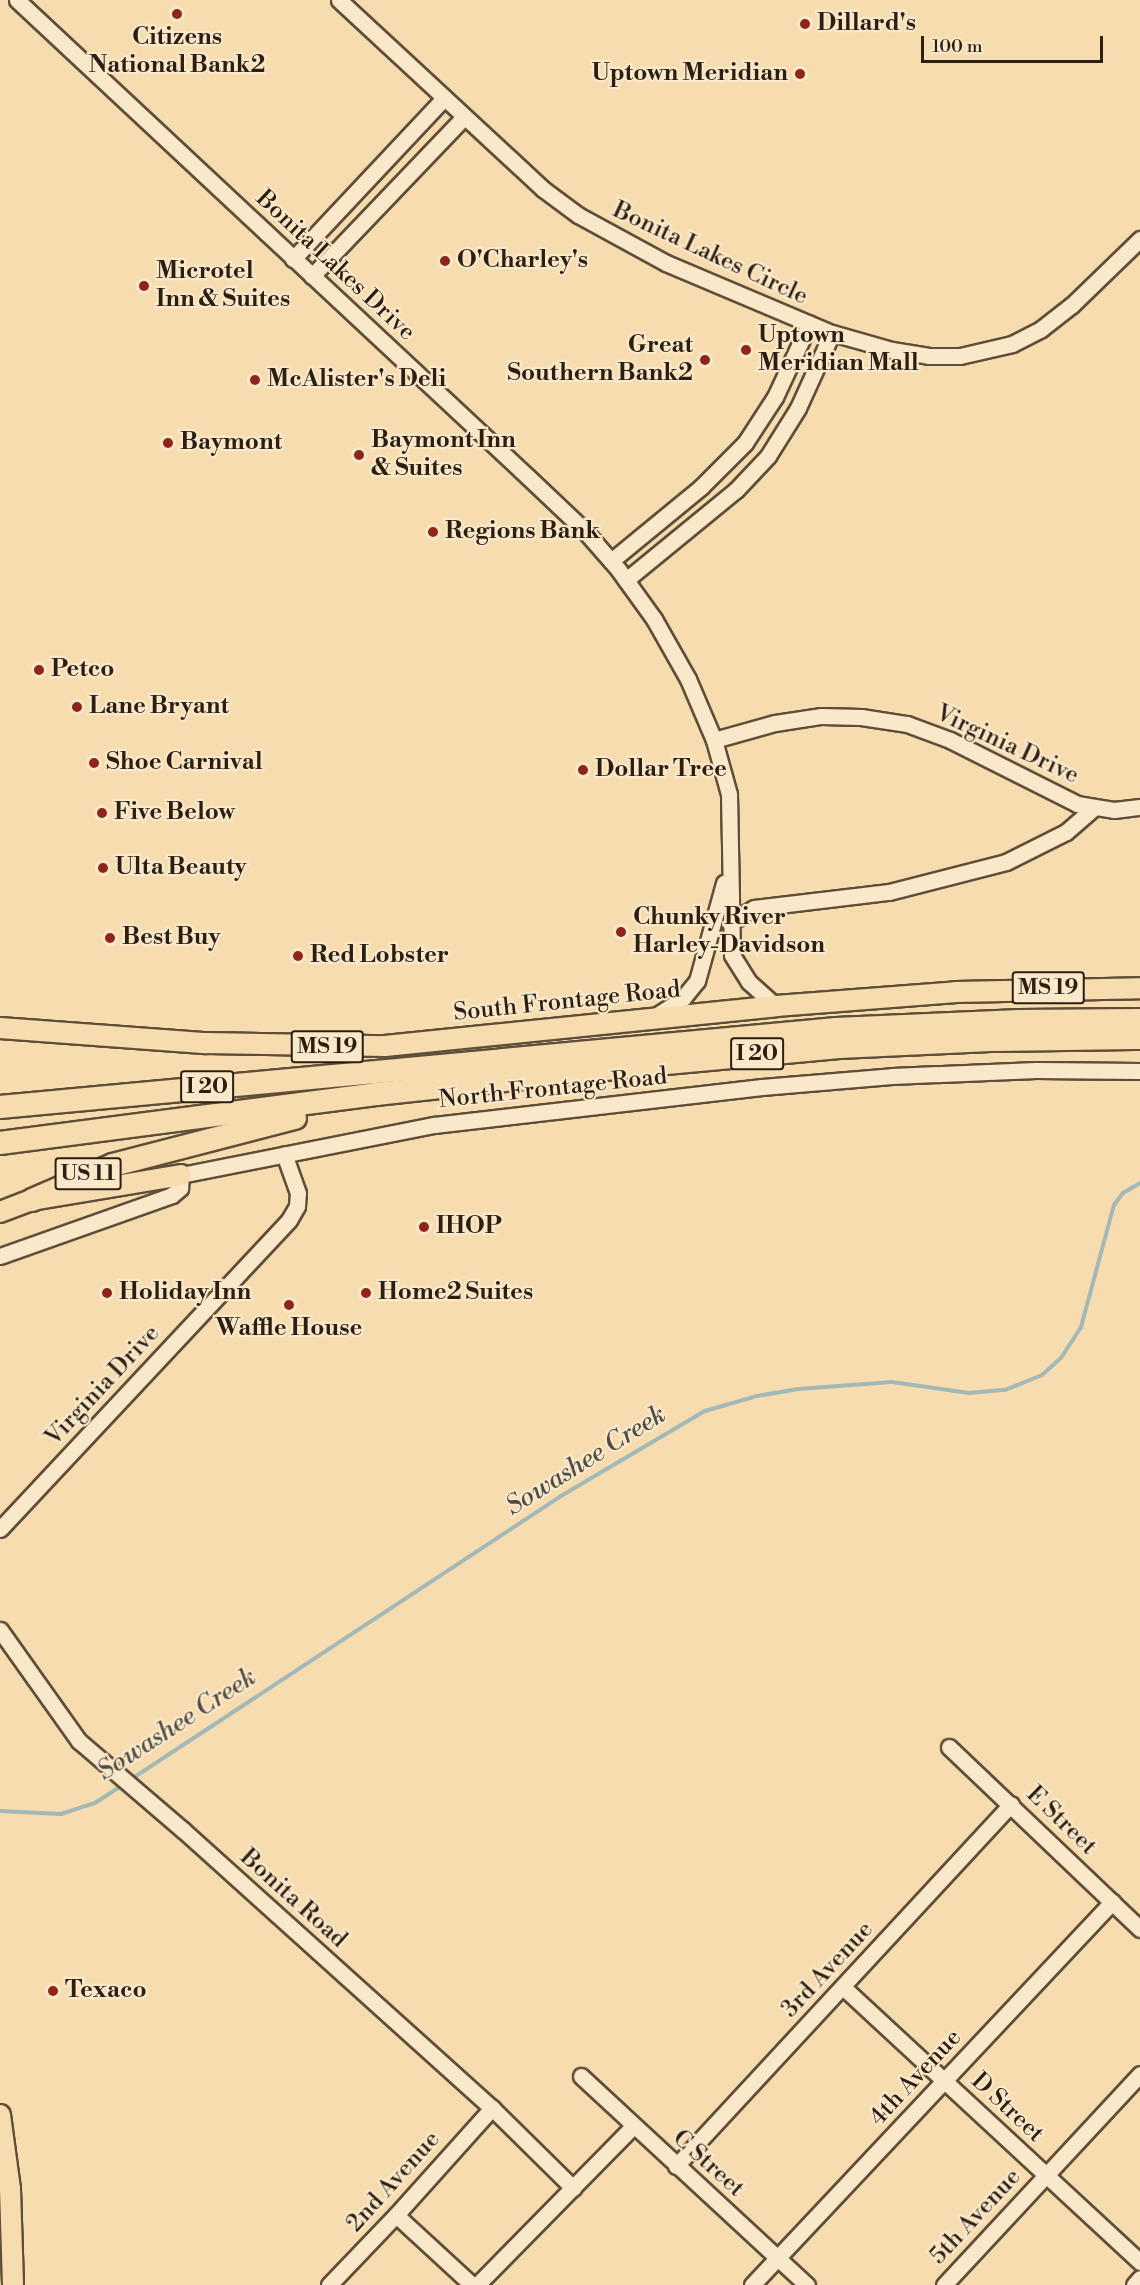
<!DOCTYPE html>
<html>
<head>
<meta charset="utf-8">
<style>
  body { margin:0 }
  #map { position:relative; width:1140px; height:2285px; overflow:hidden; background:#f7dcaf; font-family:"Libre Bodoni",serif }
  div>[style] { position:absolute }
  .stream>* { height:4px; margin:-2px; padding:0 2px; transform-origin:2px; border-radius:2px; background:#a2b9b7 }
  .roads { filter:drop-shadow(2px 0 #5f4e38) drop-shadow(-2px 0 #5f4e38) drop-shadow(0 2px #5f4e38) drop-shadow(0 -2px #5f4e38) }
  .minor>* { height:15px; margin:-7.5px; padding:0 7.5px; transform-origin:7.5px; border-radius:7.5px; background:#fae8cb }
  .major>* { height:20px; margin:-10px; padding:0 10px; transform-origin:10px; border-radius:10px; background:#f7dcaf }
  .highway>* { height:22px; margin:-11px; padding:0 11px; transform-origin:11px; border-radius:11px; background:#f7dcaf }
  .dots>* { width:16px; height:16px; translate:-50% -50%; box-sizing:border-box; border:3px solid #fae8cb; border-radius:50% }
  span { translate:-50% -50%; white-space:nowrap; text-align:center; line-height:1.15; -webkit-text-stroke:4.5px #fae8cb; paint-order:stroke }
  .shield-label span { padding:2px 4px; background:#fae8cb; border:2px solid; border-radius:4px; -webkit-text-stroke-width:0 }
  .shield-label { font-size:22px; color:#2c1f11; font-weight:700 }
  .poi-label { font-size:24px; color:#2c1f11; font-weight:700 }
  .left { translate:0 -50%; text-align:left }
  .right { translate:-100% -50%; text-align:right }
  .street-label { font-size:24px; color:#2c1f11 }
  .water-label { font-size:26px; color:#4f4d43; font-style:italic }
  .scale { position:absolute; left:921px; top:36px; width:182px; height:27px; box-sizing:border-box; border:3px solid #2c1f11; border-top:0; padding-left:8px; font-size:18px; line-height:21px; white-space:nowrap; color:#2c1f11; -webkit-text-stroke:4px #fae8cb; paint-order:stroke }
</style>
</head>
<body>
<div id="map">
  <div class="stream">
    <i style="left:130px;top:1780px;width:516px;rotate:-33.38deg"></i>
    <i style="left:561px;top:1496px;width:167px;rotate:-30.6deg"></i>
    <i style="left:705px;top:1411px;width:54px;rotate:-16.1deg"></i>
    <i style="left:757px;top:1396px;width:42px;rotate:-9.7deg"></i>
    <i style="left:798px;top:1389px;width:94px;rotate:-4.3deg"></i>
    <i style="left:892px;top:1382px;width:78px;rotate:8.1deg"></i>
    <i style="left:969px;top:1393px;width:36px;rotate:-5deg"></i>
    <i style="left:1005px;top:1390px;width:40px;rotate:-22deg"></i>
    <i style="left:1042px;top:1375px;width:25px;rotate:-42deg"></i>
    <i style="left:1061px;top:1358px;width:37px;rotate:-57deg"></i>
    <i style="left:1081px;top:1327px;width:126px;rotate:-74.9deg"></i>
    <i style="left:1114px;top:1205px;width:15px;rotate:-53deg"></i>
    <i style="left:1123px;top:1193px;width:20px;rotate:-30deg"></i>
    <i style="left:0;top:1811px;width:61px;rotate:2.8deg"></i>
    <i style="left:61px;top:1814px;width:36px;rotate:-18deg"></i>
    <i style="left:95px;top:1803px;width:35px;rotate:-33deg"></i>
  </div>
  <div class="roads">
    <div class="minor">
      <i style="left:17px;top:0;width:699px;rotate:43.03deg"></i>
      <i style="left:528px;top:477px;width:76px;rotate:43.4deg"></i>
      <i style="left:583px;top:529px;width:53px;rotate:48.8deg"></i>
      <i style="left:618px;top:569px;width:62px;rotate:54.2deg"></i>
      <i style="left:654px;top:619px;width:69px;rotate:60.5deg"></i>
      <i style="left:688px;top:679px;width:66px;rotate:66.9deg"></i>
      <i style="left:714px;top:740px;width:56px;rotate:74.5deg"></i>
      <i style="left:729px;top:794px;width:161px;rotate:88.9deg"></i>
      <i style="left:732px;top:955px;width:32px;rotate:58deg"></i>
      <i style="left:749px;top:982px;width:36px;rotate:42deg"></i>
      <i style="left:339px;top:0;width:278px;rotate:42.8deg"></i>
      <i style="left:543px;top:189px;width:44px;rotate:36.6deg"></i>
      <i style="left:578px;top:215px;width:100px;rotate:28.6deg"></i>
      <i style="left:666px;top:263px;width:180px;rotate:22.9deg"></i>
      <i style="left:832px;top:333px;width:62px;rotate:15.8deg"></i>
      <i style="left:892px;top:350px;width:36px;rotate:9deg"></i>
      <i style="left:928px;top:356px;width:32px"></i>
      <i style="left:960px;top:356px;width:53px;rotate:-13deg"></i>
      <i style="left:1012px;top:344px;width:33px;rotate:-27deg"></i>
      <i style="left:1041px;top:329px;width:39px;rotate:-38deg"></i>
      <i style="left:1072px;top:305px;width:95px;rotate:-44.1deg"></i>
      <i style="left:293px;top:259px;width:221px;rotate:-46.8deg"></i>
      <i style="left:312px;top:276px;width:220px;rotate:-46.3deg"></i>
      <i style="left:611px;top:561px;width:117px;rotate:-39.4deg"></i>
      <i style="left:701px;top:487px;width:62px;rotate:-45deg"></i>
      <i style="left:745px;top:443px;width:55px;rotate:-56.9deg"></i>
      <i style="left:775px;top:397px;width:81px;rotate:-65deg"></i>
      <i style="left:626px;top:580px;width:142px;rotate:-39.3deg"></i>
      <i style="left:736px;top:490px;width:47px;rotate:-46.7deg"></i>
      <i style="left:768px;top:456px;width:57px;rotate:-58deg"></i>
      <i style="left:798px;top:408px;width:82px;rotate:-65.6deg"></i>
      <i style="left:714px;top:740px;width:63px;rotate:-15.6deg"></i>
      <i style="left:775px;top:723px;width:47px;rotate:-8.7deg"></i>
      <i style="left:821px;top:716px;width:40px;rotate:1.4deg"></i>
      <i style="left:861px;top:717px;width:47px;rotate:8.7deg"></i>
      <i style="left:907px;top:724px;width:46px;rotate:20.4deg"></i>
      <i style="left:950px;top:740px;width:142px;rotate:26.7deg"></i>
      <i style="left:1077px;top:804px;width:37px;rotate:9deg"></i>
      <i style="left:1114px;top:810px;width:26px;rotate:-7deg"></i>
      <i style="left:730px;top:923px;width:28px;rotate:-32deg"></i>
      <i style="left:754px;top:908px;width:136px;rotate:-6.8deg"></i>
      <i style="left:889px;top:892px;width:121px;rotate:-14.4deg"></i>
      <i style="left:1006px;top:862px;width:67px;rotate:-26.6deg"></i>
      <i style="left:1066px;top:832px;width:37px;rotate:-41deg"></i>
      <i style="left:654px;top:1017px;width:35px;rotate:-33deg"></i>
      <i style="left:683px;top:998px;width:22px;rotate:-51deg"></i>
      <i style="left:697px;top:981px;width:102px;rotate:-74.6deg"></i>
      <i style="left:0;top:1256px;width:182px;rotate:-19.5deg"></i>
      <i style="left:172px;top:1195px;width:11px;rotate:-41deg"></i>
      <i style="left:180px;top:1188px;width:13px;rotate:-86deg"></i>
      <i style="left:181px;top:1175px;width:258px;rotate:-11.2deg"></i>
      <i style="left:434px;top:1125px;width:330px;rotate:-6.6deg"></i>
      <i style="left:762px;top:1087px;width:130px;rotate:-4.8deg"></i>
      <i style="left:892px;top:1076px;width:144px;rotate:-2.4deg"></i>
      <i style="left:1036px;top:1070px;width:104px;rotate:0.6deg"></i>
      <i style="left:0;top:1529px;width:423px;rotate:-46.9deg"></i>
      <i style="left:289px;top:1220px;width:16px;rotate:-60deg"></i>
      <i style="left:297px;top:1206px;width:13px;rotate:-86deg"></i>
      <i style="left:298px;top:1193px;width:41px;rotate:-109.7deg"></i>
      <i style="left:0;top:1630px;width:136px;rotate:54.6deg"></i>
      <i style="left:79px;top:1741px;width:137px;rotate:40.6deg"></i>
      <i style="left:183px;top:1830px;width:416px;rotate:42deg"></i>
      <i style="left:492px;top:2108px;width:114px;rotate:44.6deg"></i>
      <i style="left:949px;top:1747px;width:264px;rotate:43.6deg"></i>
      <i style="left:843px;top:1987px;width:405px;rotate:42.8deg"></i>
      <i style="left:581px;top:2076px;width:308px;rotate:42.8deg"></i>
      <i style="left:676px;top:2166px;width:493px;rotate:-47.2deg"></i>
      <i style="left:396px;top:2215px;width:103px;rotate:42.6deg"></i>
      <i style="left:329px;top:2285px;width:97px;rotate:-46.3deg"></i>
      <i style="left:396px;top:2215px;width:144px;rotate:-48.1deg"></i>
      <i style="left:477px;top:2285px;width:223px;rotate:-45.5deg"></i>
      <i style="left:752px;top:2285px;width:526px;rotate:-46.77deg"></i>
      <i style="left:944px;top:2285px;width:288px;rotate:-47.1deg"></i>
      <i style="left:1134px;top:2285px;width:9px;rotate:-49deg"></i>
    </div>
    <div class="major">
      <i style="left:0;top:1028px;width:207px;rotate:4.2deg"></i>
      <i style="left:206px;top:1043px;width:179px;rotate:1deg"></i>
      <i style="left:385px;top:1046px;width:393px;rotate:-5.8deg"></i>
      <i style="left:776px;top:1006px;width:181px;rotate:-4.4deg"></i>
      <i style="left:956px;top:992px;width:184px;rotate:-1.2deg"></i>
      <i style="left:0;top:1212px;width:34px;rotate:-21deg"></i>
      <i style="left:32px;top:1200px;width:151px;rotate:-9.5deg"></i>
      <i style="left:0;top:2115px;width:75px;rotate:82.3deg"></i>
      <i style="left:10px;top:2189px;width:96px;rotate:88.2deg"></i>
    </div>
    <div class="highway">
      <i style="left:0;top:1107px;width:840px;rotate:-5.33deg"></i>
      <i style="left:836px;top:1029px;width:184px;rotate:-2.5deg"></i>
      <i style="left:1020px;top:1021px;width:120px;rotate:-0.5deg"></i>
      <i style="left:0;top:1143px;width:379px;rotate:-7.4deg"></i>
      <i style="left:376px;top:1094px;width:260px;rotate:-6.2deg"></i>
      <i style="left:634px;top:1066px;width:206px;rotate:-5.3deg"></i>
      <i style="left:839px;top:1047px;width:157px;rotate:-2.6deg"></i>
      <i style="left:996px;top:1040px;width:144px;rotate:-0.8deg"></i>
      <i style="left:32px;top:1200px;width:88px;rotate:-23.4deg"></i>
      <i style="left:113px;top:1165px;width:188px;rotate:-14.5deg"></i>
    </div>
  </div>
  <div class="dots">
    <i style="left:177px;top:14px;background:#8f2418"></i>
    <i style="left:805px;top:24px;background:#8f2418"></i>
    <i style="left:800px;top:74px;background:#8f2418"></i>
    <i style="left:445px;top:261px;background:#8f2418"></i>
    <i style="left:144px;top:286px;background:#8f2418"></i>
    <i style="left:746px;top:350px;background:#8f2418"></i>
    <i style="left:705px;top:360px;background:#8f2418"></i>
    <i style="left:255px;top:380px;background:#8f2418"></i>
    <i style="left:168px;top:443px;background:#8f2418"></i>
    <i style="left:359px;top:455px;background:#8f2418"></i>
    <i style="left:433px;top:532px;background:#8f2418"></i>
    <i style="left:39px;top:670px;background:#8f2418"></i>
    <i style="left:77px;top:707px;background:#8f2418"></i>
    <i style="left:94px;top:763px;background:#8f2418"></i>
    <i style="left:583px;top:770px;background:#8f2418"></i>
    <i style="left:102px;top:813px;background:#8f2418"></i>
    <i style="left:103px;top:868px;background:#8f2418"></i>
    <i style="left:621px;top:932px;background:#8f2418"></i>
    <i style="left:110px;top:938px;background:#8f2418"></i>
    <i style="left:298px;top:956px;background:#8f2418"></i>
    <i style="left:424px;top:1227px;background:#8f2418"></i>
    <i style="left:107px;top:1293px;background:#8f2418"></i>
    <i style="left:366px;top:1293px;background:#8f2418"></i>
    <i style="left:289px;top:1305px;background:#8f2418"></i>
    <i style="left:53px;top:1991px;background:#8f2418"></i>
  </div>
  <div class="shield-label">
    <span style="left:1048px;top:988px">MS 19</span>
    <span style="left:327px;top:1047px">MS 19</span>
    <span style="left:757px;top:1054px">I 20</span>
    <span style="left:207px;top:1087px">I 20</span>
    <span style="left:88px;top:1174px">US 11</span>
  </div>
  <div class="poi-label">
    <span class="left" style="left:817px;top:24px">Dillard's</span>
    <span style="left:177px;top:52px">Citizens<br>National Bank2</span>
    <span class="right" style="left:788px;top:74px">Uptown Meridian</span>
    <span class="left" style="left:457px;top:261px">O'Charley's</span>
    <span class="left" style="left:156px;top:286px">Microtel<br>Inn &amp; Suites</span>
    <span class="left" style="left:758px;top:350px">Uptown<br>Meridian Mall</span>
    <span class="right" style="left:693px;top:360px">Great<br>Southern Bank2</span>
    <span class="left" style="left:267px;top:380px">McAlister's Deli</span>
    <span class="left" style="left:371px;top:455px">Baymont Inn<br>&amp; Suites</span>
    <span class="left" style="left:180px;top:443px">Baymont</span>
    <span class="left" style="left:445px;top:532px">Regions Bank</span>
    <span class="left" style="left:51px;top:670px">Petco</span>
    <span class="left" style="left:89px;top:707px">Lane Bryant</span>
    <span class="left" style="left:106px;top:763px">Shoe Carnival</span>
    <span class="left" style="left:595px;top:770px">Dollar Tree</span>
    <span class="left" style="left:114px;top:813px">Five Below</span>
    <span class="left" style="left:115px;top:868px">Ulta Beauty</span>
    <span class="left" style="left:633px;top:932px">Chunky River<br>Harley-Davidson</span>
    <span class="left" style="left:122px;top:938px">Best Buy</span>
    <span class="left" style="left:310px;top:956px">Red Lobster</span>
    <span class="left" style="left:436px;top:1227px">IHOP</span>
    <span class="left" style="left:119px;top:1293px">Holiday Inn</span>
    <span class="left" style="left:378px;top:1293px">Home2 Suites</span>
    <span style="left:289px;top:1329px">Waffle House</span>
    <span class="left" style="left:65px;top:1991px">Texaco</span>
  </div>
  <div class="street-label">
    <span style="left:710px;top:254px;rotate:25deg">Bonita Lakes Circle</span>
    <span style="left:335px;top:266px;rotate:43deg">Bonita Lakes Drive</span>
    <span style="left:1007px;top:745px;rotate:25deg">Virginia Drive</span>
    <span style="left:567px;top:1002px;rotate:-6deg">South Frontage Road</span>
    <span style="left:553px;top:1089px;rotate:-6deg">North Frontage Road</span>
    <span style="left:103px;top:1386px;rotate:-47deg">Virginia Drive</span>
    <span style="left:1061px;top:1821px;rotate:44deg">E Street</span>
    <span style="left:293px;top:1899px;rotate:42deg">Bonita Road</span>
    <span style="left:828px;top:1970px;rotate:-47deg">3rd Avenue</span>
    <span style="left:916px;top:2078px;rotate:-47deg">4th Avenue</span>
    <span style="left:1007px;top:2108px;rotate:43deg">D Street</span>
    <span style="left:708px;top:2164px;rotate:42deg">C Street</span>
    <span style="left:394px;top:2182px;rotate:-48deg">2nd Avenue</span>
    <span style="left:976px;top:2217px;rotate:-47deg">5th Avenue</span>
  </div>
  <div class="water-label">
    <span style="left:586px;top:1461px;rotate:-32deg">Sowashee Creek</span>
    <span style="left:177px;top:1725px;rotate:-33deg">Sowashee Creek</span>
  </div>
  <div class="scale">100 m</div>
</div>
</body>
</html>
